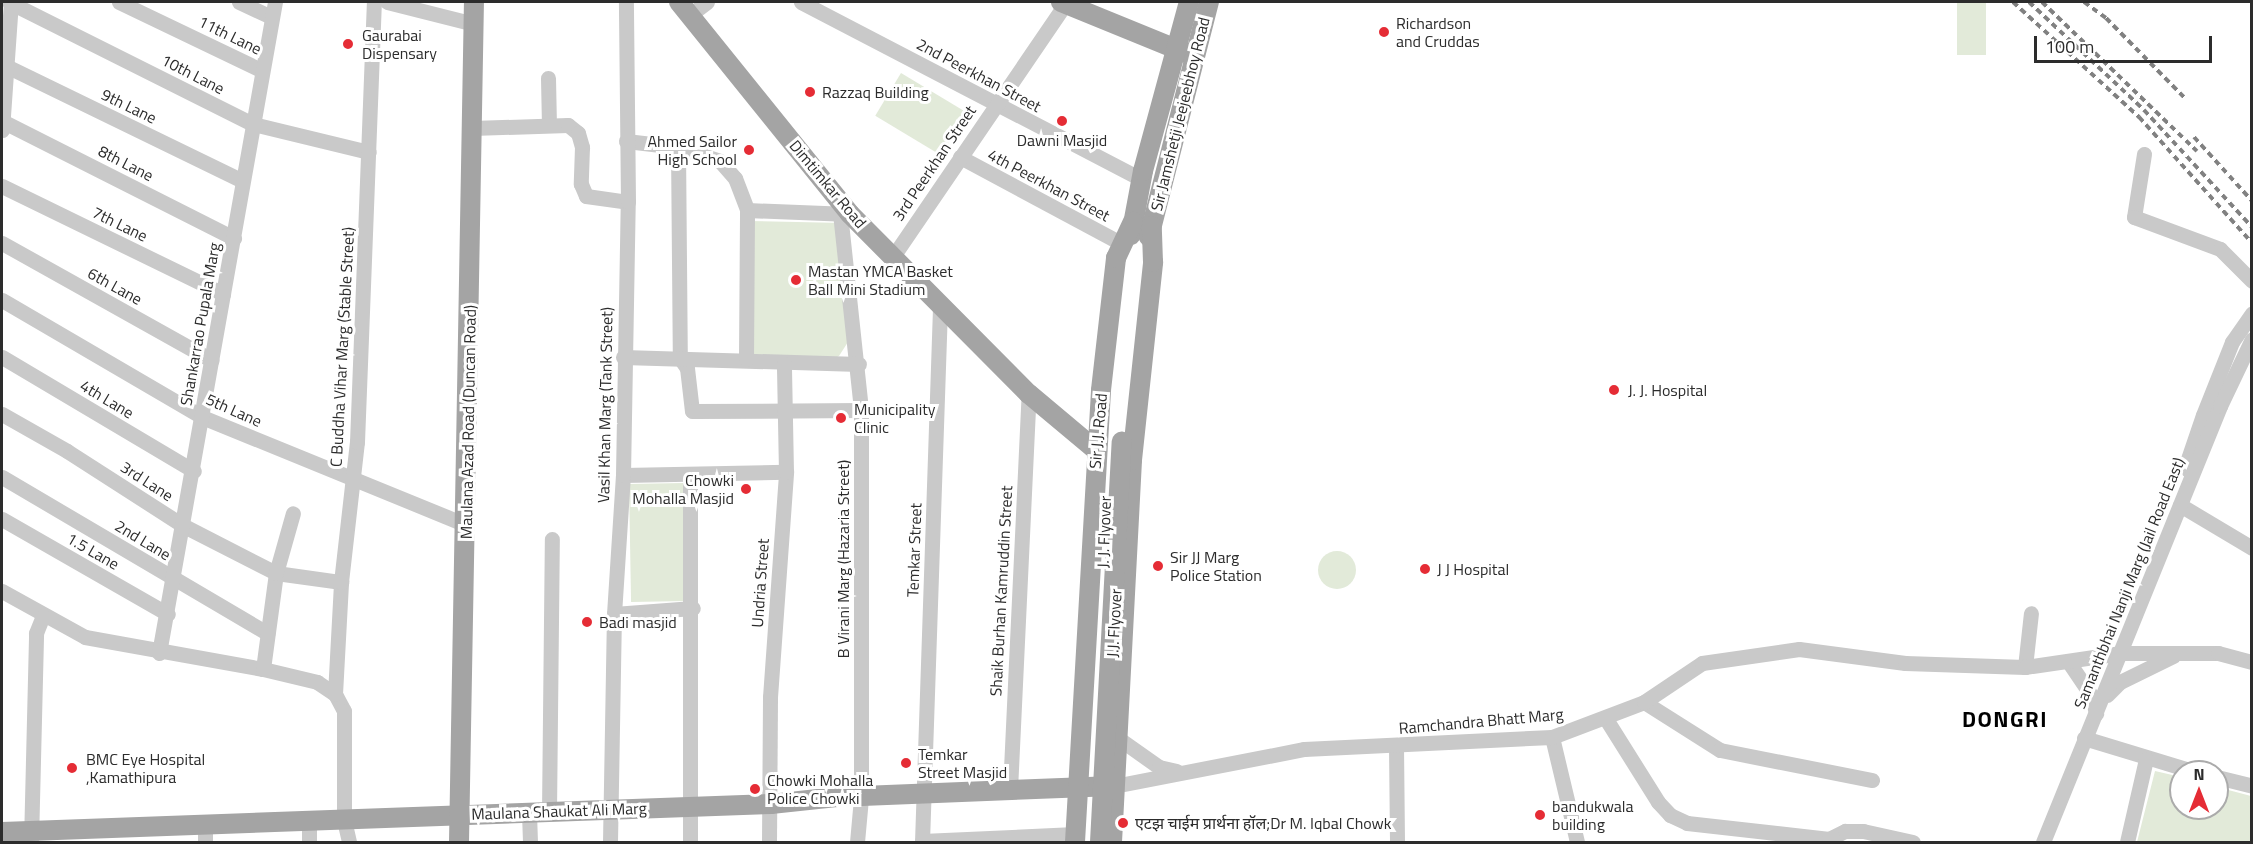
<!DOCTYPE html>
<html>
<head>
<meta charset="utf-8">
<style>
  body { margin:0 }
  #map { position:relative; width:2253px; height:844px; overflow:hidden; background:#fff; font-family:"Titillium Web","Noto Sans Devanagari",sans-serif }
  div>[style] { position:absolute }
  .green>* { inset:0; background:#e2ead9; transform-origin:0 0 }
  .round { border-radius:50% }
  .minor>* { height:15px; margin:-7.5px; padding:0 7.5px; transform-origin:7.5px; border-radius:7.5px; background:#c9c9c9 }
  .major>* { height:20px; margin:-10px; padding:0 10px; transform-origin:10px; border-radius:10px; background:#a4a4a4 }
  .rail>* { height:4px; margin-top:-2px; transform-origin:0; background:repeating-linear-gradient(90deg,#818181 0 6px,transparent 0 10.5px) }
  .major-bridge>* { height:20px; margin:-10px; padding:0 10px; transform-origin:10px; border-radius:10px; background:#a4a4a4 }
  .dots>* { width:16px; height:16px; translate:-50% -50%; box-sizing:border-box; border:3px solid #fff; border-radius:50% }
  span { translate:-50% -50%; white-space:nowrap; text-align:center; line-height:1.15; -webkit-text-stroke:6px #fff; paint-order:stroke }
  .poi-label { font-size:16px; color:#2c2c2c }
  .left { translate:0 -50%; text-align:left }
  .right { translate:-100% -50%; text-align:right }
  .street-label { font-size:16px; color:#2c2c2c }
  .district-label { font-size:22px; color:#000; font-weight:700; letter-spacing:1.5px }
  .frame { position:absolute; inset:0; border:3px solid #2c2c2c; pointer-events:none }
  .north { position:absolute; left:2169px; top:760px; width:60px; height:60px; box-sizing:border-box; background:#fff; border:2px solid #ababab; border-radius:50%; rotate:0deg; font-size:16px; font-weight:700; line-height:24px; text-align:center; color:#2c2c2c }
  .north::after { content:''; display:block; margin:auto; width:21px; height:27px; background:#e52c35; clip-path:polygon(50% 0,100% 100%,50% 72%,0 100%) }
  .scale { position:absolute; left:2034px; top:36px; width:178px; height:27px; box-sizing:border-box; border:3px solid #2c2c2c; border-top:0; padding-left:8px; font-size:18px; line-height:21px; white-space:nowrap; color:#2c2c2c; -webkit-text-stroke:4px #fff; paint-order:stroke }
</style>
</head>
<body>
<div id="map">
  <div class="green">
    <i style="left:1957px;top:2px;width:29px;height:53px"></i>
    <i style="left:901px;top:73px;width:80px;height:50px;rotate:31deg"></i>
    <i style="clip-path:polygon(747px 221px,843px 223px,848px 342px,839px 356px,832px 360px,752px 355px)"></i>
    <i style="left:684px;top:483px;width:118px;height:55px;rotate:89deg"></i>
    <i class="round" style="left:1318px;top:551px;width:38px;height:38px"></i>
    <i style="clip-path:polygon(2155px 771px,2181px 777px,2181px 808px,2217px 808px,2217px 787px,2251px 796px,2251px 842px,2137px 842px)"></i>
  </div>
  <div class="minor">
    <i style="left:9px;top:2px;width:273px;rotate:26.6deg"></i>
    <i style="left:253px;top:124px;width:119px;rotate:13.6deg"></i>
    <i style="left:119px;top:2px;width:157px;rotate:25.6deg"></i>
    <i style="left:239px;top:2px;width:35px;rotate:25deg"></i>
    <i style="left:387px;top:2px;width:90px;rotate:14.2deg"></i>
    <i style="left:801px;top:2px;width:383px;rotate:27.5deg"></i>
    <i style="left:691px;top:14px;width:20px;rotate:-37deg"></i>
    <i style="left:2px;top:64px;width:266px;rotate:25.9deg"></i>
    <i style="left:548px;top:78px;width:46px;rotate:88.8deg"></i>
    <i style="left:2px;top:121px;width:260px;rotate:26.8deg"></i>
    <i style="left:472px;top:128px;width:96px;rotate:-1.8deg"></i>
    <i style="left:568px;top:125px;width:13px;rotate:39deg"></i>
    <i style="left:578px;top:133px;width:15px;rotate:74deg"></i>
    <i style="left:582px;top:147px;width:37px;rotate:92deg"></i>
    <i style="left:581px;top:184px;width:13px;rotate:67deg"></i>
    <i style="left:586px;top:196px;width:42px;rotate:8.1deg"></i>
    <i style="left:2px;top:130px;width:128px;rotate:-86deg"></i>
    <i style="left:626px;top:141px;width:52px;rotate:6.6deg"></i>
    <i style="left:678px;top:147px;width:44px;rotate:18.4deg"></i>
    <i style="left:720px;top:161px;width:23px;rotate:49deg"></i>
    <i style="left:735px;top:178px;width:34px;rotate:69deg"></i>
    <i style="left:747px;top:210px;width:102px;rotate:2.2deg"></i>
    <i style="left:678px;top:147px;width:211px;rotate:89.5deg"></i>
    <i style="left:680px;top:358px;width:12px;rotate:55deg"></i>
    <i style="left:687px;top:368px;width:43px;rotate:83.4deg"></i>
    <i style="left:692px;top:411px;width:169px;rotate:-0.3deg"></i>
    <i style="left:2144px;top:154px;width:64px;rotate:99deg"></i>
    <i style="left:2134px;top:217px;width:92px;rotate:20.4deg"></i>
    <i style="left:2220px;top:249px;width:45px;rotate:45deg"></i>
    <i style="left:960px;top:157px;width:184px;rotate:28.2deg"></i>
    <i style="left:2px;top:186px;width:246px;rotate:26deg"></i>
    <i style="left:840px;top:213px;width:198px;rotate:83.9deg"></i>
    <i style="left:861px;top:410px;width:388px;rotate:90deg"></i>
    <i style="left:861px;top:798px;width:44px;rotate:95.2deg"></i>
    <i style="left:2px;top:243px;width:240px;rotate:29.2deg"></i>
    <i style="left:894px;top:255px;width:305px;rotate:-55.7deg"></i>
    <i style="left:2px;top:300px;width:232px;rotate:30.3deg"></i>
    <i style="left:202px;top:417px;width:285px;rotate:22.2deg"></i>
    <i style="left:2px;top:357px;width:223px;rotate:30.7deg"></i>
    <i style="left:623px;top:357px;width:236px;rotate:1.7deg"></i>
    <i style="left:746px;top:359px;width:149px;rotate:-89.6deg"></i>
    <i style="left:2px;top:414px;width:75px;rotate:29.6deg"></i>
    <i style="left:67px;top:451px;width:139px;rotate:32.7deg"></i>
    <i style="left:184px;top:526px;width:103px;rotate:27.1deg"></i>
    <i style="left:276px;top:573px;width:66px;rotate:7.9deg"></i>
    <i style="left:2188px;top:470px;width:11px;rotate:-90deg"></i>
    <i style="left:2188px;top:459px;width:46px;rotate:-71.2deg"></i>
    <i style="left:2203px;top:415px;width:79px;rotate:-68.3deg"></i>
    <i style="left:2232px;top:342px;width:35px;rotate:-55deg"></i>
    <i style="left:623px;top:475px;width:163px;rotate:-1.1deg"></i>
    <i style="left:2px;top:477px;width:308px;rotate:30.5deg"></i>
    <i style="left:2180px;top:505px;width:84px;rotate:30.8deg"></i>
    <i style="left:2px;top:519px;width:191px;rotate:29.8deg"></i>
    <i style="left:2px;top:591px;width:95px;rotate:29deg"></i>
    <i style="left:85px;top:637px;width:181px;rotate:10.2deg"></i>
    <i style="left:263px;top:669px;width:56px;rotate:13.5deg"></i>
    <i style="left:317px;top:682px;width:22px;rotate:34deg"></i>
    <i style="left:335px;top:694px;width:19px;rotate:62deg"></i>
    <i style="left:344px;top:711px;width:109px;rotate:90deg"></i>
    <i style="left:344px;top:820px;width:23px;rotate:77deg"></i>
    <i style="left:614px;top:614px;width:79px;rotate:-4.3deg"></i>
    <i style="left:159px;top:653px;width:661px;rotate:-79.9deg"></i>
    <i style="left:2068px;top:661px;width:41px;rotate:55.9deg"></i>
    <i style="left:2091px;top:695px;width:19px;rotate:74deg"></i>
    <i style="left:2025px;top:667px;width:54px;rotate:-83.7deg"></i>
    <i style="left:263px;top:669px;width:97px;rotate:-82.3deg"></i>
    <i style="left:276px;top:573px;width:62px;rotate:-74.2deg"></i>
    <i style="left:335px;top:694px;width:112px;rotate:-86.9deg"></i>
    <i style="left:341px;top:582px;width:141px;rotate:-83.5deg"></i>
    <i style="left:357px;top:442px;width:440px;rotate:-87.8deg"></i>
    <i style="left:2107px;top:695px;width:18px;rotate:-45deg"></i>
    <i style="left:2120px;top:682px;width:59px;rotate:-26.1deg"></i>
    <i style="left:1644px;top:702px;width:90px;rotate:32.3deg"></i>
    <i style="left:1720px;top:750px;width:155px;rotate:11.2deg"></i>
    <i style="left:1606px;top:719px;width:98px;rotate:57.9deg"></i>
    <i style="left:1658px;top:802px;width:18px;rotate:47deg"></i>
    <i style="left:1670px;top:815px;width:19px;rotate:25deg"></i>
    <i style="left:1687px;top:823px;width:143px;rotate:6.4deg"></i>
    <i style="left:1829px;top:839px;width:18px;rotate:-27deg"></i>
    <i style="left:1845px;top:831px;width:18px"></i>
    <i style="left:1863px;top:831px;width:51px;rotate:12.4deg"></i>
    <i style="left:1552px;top:737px;width:108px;rotate:76.6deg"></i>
    <i style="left:1118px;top:738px;width:50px;rotate:35.3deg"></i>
    <i style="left:1159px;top:767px;width:18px;rotate:13deg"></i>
    <i style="left:2084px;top:738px;width:117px;rotate:16.9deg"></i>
    <i style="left:1396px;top:746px;width:96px;rotate:89.4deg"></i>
    <i style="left:2217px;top:777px;width:36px;rotate:14deg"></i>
    <i style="left:1114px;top:786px;width:194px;rotate:-11deg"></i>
    <i style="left:1304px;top:749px;width:248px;rotate:-2.8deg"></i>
    <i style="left:1552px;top:737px;width:98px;rotate:-20.8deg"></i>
    <i style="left:1644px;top:702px;width:70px;rotate:-33.9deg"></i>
    <i style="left:1702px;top:663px;width:98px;rotate:-8.2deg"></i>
    <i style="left:1799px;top:649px;width:107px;rotate:7.5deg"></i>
    <i style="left:1905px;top:663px;width:120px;rotate:1.9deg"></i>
    <i style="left:2025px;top:667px;width:97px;rotate:-8.3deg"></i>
    <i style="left:2121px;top:653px;width:97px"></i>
    <i style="left:2218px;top:653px;width:35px;rotate:15deg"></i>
    <i style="left:1010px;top:790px;width:396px;rotate:-87.3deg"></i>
    <i style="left:549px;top:812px;width:273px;rotate:-89.4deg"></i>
    <i style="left:529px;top:813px;width:29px;rotate:88deg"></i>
    <i style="left:205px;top:826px;width:16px;rotate:90deg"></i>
    <i style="left:922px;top:841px;width:153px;rotate:-2.6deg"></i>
    <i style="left:31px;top:842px;width:209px;rotate:-88.6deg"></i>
    <i style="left:36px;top:633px;width:18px;rotate:-68deg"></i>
    <i style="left:309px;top:842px;width:19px;rotate:-90deg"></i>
    <i style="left:610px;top:842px;width:228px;rotate:-89deg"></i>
    <i style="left:614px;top:614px;width:139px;rotate:-86.3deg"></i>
    <i style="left:623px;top:475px;width:273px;rotate:-89deg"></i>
    <i style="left:628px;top:202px;width:200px;rotate:-90.6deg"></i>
    <i style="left:690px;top:842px;width:367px;rotate:-90deg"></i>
    <i style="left:769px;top:842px;width:145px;rotate:-89.6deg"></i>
    <i style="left:770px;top:697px;width:226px;rotate:-85.9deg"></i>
    <i style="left:786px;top:472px;width:108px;rotate:-91.1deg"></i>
    <i style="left:922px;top:842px;width:535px;rotate:-88.07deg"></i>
    <i style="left:2043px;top:842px;width:471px;rotate:-67.9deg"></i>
    <i style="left:2220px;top:406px;width:74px;rotate:-64.5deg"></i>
    <i style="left:2127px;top:842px;width:85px;rotate:-77.1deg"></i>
  </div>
  <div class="major">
    <i style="left:679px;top:2px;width:272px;rotate:51.1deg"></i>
    <i style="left:850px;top:214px;width:254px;rotate:45.2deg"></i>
    <i style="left:1029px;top:394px;width:89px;rotate:40deg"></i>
    <i style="left:1061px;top:2px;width:135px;rotate:22.2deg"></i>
    <i style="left:1131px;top:235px;width:65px;rotate:-79.4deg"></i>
    <i style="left:1143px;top:171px;width:175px;rotate:-74.8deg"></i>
    <i style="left:1149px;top:237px;width:243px;rotate:-75.7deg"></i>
    <i style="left:2px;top:832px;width:770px;rotate:-2.09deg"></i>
    <i style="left:771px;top:804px;width:66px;rotate:-6.1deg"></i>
    <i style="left:837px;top:797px;width:277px;rotate:-2.3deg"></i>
    <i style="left:459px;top:842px;width:840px;rotate:-88.98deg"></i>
    <i style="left:1075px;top:842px;width:453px;rotate:-86.7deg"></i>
    <i style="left:1101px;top:390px;width:133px;rotate:-83.5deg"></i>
    <i style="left:1116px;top:258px;width:40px;rotate:-65deg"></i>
    <i style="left:1112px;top:842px;width:383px;rotate:-87deg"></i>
    <i style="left:1132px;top:460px;width:199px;rotate:-83.9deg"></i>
    <i style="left:1153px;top:262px;width:36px;rotate:-92deg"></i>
  </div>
  <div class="rail">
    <i style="left:2013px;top:2px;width:171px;rotate:42.4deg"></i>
    <i style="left:2139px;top:117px;width:169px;rotate:48.1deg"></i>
    <i style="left:2029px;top:2px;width:158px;rotate:43.2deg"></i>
    <i style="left:2144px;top:110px;width:159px;rotate:47.3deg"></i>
    <i style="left:2042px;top:2px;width:215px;rotate:43.9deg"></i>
    <i style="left:2084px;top:2px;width:27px;rotate:36deg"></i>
    <i style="left:2106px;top:18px;width:111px;rotate:45.4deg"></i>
    <i style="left:2194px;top:137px;width:86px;rotate:47.8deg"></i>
  </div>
  <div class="major-bridge">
    <i style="left:1100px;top:842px;width:401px;rotate:-86.9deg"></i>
  </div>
  <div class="dots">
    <i style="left:1384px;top:32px;background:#e52c35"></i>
    <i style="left:348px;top:44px;background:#e52c35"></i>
    <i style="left:810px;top:92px;background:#e52c35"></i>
    <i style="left:1062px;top:121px;background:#e52c35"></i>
    <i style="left:749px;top:150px;background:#e52c35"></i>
    <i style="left:796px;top:280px;background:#e52c35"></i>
    <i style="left:1614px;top:390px;background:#e52c35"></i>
    <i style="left:841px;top:418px;background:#e52c35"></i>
    <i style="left:746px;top:489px;background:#e52c35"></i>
    <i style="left:1158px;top:566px;background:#e52c35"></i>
    <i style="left:1425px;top:569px;background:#e52c35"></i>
    <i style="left:587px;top:622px;background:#e52c35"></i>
    <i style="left:906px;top:763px;background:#e52c35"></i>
    <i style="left:72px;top:768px;background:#e52c35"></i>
    <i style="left:755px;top:789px;background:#e52c35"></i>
    <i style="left:1540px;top:815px;background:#e52c35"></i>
    <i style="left:1123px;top:823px;background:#e52c35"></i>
  </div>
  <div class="poi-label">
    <span class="left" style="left:1396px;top:32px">Richardson<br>and Cruddas</span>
    <span class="left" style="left:362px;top:44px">Gaurabai<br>Dispensary</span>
    <span class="left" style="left:822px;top:92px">Razzaq Building</span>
    <span style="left:1062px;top:140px">Dawni Masjid</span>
    <span class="right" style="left:737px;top:150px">Ahmed Sailor<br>High School</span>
    <span class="left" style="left:808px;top:280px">Mastan YMCA Basket<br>Ball Mini Stadium</span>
    <span class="left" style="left:1628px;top:390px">J. J. Hospital</span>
    <span class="left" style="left:854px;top:418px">Municipality<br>Clinic</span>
    <span class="right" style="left:734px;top:489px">Chowki<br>Mohalla Masjid</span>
    <span class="left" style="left:1170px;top:566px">Sir JJ Marg<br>Police Station</span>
    <span class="left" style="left:1437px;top:569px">J J Hospital</span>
    <span class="left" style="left:599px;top:622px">Badi masjid</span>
    <span class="left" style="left:918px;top:763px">Temkar<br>Street Masjid</span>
    <span class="left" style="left:86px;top:768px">BMC Eye Hospital<br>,Kamathipura</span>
    <span class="left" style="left:767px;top:789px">Chowki Mohalla<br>Police Chowki</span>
    <span class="left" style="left:1552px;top:815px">bandukwala<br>building</span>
    <span class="left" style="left:1135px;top:823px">एटझ चाईम प्रार्थना हॉल;Dr M. Iqbal Chowk</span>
  </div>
  <div class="street-label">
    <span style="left:230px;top:35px;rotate:26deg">11th Lane</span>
    <span style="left:193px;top:74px;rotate:27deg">10th Lane</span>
    <span style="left:979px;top:75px;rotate:28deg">2nd Peerkhan Street</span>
    <span style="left:129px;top:106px;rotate:26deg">9th Lane</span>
    <span style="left:1180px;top:114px;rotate:-76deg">Sir Jamshetji Jeejeebhoy Road</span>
    <span style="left:126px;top:163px;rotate:27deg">8th Lane</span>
    <span style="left:934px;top:163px;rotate:-56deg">3rd Peerkhan Street</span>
    <span style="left:828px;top:184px;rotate:50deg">Dimtimkar Road</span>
    <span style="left:1049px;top:185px;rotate:28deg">4th Peerkhan Street</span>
    <span style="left:120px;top:224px;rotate:26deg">7th Lane</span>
    <span style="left:115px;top:286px;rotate:29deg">6th Lane</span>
    <span style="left:200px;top:324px;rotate:-80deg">Shankarrao Pupala Marg</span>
    <span style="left:342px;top:347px;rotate:-87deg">C Buddha Vihar Marg (Stable Street)</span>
    <span style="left:107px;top:399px;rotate:31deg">4th Lane</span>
    <span style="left:605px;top:405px;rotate:-89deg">Vasil Khan Marg (Tank Street)</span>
    <span style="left:234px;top:410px;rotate:24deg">5th Lane</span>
    <span style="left:468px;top:422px;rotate:-89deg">Maulana Azad Road (Duncan Road)</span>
    <span style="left:1098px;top:431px;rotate:-85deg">Sir J.J. Road</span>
    <span style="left:147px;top:481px;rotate:33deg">3rd Lane</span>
    <span style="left:1104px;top:532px;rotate:-88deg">J. J. Flyover</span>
    <span style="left:143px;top:540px;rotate:31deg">2nd Lane</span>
    <span style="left:914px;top:550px;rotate:-88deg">Temkar Street</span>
    <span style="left:93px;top:551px;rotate:30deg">1.5 Lane</span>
    <span style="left:843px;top:559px;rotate:-90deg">B Virani Marg (Hazaria Street)</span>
    <span style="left:760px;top:583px;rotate:-86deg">Undria Street</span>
    <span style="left:2129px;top:583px;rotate:-68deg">Samanthbhai Nanji Marg (Jail Road East)</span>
    <span style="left:1001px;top:591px;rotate:-87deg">Shaik Burhan Kamruddin Street</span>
    <span style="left:1114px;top:623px;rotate:-87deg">J.J. Flyover</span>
    <span style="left:1481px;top:721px;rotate:-5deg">Ramchandra Bhatt Marg</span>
    <span style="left:559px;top:811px;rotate:-2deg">Maulana Shaukat Ali Marg</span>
  </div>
  <div class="district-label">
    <span style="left:2005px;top:720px">DONGRI</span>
  </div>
  <div class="frame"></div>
  <div class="north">N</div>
  <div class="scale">100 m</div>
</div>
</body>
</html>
